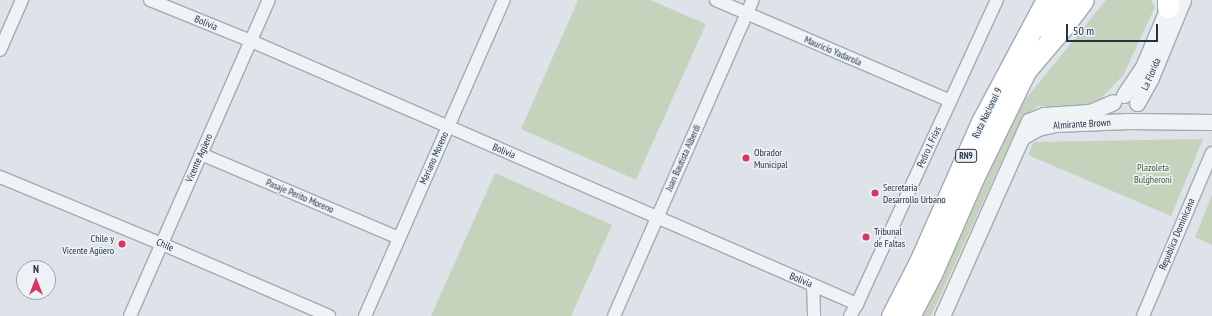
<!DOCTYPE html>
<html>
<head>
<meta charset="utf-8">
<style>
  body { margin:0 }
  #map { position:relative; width:1212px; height:316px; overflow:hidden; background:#dde3e9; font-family:"PT Sans Narrow",sans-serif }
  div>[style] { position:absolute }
  .green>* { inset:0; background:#c5d3bd }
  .roads { filter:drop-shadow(1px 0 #a2aab3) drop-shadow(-1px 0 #a2aab3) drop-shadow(0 1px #a2aab3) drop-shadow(0 -1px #a2aab3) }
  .minor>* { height:12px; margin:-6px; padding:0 6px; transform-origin:6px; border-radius:6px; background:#f0f3f6 }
  .tertiary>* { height:15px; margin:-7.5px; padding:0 7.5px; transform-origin:7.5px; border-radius:7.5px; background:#f0f3f6 }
  .trunk>* { height:21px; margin:-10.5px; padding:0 10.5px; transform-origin:10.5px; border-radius:10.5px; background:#fff }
  .dots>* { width:11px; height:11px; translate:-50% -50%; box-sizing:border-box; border:2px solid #ecf2f6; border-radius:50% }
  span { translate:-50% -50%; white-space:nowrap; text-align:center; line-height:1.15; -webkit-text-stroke:3px #ecf2f6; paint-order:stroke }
  .shield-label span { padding:1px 3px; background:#ecf2f6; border:1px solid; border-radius:3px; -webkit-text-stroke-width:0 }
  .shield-label { font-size:9px; color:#253241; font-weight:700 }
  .street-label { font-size:10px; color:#253241 }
  .poi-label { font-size:10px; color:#253241 }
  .left { translate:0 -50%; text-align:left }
  .right { translate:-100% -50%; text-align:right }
  .park-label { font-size:10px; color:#3f5e31 }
  .north { position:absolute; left:16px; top:260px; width:40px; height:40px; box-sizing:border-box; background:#ecf2f6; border:1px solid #9ca5ae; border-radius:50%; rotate:0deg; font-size:11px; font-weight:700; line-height:16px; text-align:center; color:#253241 }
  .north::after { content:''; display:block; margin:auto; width:14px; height:18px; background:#dc3361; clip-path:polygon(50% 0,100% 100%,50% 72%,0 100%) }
  .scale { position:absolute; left:1066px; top:24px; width:92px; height:18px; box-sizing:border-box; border:2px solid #253241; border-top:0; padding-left:5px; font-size:12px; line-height:14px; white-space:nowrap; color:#253241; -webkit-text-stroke:3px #ecf2f6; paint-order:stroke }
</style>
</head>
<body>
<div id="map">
  <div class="green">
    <i style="clip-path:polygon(578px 0,650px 0,706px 24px,636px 180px,521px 129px)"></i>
    <i style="clip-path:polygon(1106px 0,1151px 0,1155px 7px,1124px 74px,1094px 106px,1038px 106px,1021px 119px,931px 316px,921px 316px,1016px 111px)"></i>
    <i style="clip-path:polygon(1203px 139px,1171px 216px,1028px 155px,1034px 142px)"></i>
    <i style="clip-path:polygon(495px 173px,612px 225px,571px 316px,431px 316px)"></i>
    <i style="clip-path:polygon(1212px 195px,1212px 245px,1195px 237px)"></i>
  </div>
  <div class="roads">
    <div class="minor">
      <i style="left:150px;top:0;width:109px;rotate:22.1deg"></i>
      <i style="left:251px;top:41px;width:661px;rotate:23.46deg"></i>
      <i style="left:716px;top:0;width:255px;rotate:23.3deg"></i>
      <i style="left:0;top:50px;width:55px;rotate:-66.3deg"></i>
      <i style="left:201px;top:154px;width:215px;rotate:23deg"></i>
      <i style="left:0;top:177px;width:175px;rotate:22.5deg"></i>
      <i style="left:162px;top:244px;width:182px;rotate:23.3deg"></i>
      <i style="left:813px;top:285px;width:31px;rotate:88deg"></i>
      <i style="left:130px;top:316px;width:345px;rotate:-66.3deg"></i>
      <i style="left:365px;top:316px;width:345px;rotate:-66.3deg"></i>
      <i style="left:614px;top:316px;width:345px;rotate:-66.3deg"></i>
      <i style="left:850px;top:316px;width:14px;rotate:-60deg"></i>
      <i style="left:857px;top:304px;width:335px;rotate:-65.3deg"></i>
      <i style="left:1143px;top:316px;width:177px;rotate:-67.1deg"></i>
    </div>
    <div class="tertiary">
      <i style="left:1124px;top:95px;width:34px;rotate:-56deg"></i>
      <i style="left:1143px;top:67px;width:73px;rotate:-67.3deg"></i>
      <i style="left:1137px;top:103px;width:26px;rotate:-61deg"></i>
      <i style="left:1150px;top:80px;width:87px;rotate:-67.6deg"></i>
      <i style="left:1022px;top:137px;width:18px;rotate:-29deg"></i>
      <i style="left:1038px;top:128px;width:17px;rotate:-13deg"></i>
      <i style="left:1055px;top:124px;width:74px;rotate:-2.3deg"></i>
      <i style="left:1129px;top:121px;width:83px;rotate:0.7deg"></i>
      <i style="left:942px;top:316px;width:214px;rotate:-66deg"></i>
      <i style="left:1029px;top:121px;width:16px;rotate:-22deg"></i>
      <i style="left:1044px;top:115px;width:46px;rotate:-3.7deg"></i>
      <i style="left:1090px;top:112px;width:25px;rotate:-23deg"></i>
    </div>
    <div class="trunk">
      <i style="left:1168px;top:0;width:7px;rotate:90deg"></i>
      <i style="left:1048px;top:29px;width:33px;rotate:-61deg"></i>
      <i style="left:1024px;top:72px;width:62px;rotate:-49.6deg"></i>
      <i style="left:1064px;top:25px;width:31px;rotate:-53deg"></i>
      <i style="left:892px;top:316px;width:59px;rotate:-62.6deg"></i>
      <i style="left:919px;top:264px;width:155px;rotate:-66.1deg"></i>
      <i style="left:982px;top:122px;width:138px;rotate:-62deg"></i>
      <i style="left:909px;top:316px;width:47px;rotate:-62.4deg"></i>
      <i style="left:931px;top:274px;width:105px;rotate:-66.4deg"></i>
      <i style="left:973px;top:178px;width:126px;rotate:-64deg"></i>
    </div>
  </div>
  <div class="dots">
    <i style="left:746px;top:158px;background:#dc3361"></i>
    <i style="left:875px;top:193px;background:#dc3361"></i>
    <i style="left:866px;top:237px;background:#dc3361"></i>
    <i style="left:122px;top:244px;background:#dc3361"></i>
  </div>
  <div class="shield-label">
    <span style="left:966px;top:156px">RN9</span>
  </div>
  <div class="street-label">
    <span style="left:206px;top:23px;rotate:22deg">Bolivia</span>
    <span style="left:833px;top:51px;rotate:23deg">Mauricio Yadarola</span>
    <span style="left:1151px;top:74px;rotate:-66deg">La Florida</span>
    <span style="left:987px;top:113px;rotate:-64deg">Ruta Nacional 9</span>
    <span style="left:1082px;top:124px;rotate:-3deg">Almirante Brown</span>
    <span style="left:929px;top:147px;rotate:-65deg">Pedro J. Frías</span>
    <span style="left:504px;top:151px;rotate:23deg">Bolivia</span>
    <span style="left:199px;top:158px;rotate:-66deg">Vicente Agüero</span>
    <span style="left:434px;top:158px;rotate:-66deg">Mariano Moreno</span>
    <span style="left:683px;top:158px;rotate:-66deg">Juan Bautista Alberdi</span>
    <span style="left:300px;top:196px;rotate:23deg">Pasaje Perito Moreno</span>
    <span style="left:1177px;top:234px;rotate:-67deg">Republica Dominicana</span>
    <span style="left:165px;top:245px;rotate:23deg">Chile</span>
    <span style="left:801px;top:280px;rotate:23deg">Bolivia</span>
  </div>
  <div class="poi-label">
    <span class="left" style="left:754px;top:158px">Obrador<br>Municipal</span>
    <span class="left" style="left:883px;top:193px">Secretaria<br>Desarrollo Urbano</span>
    <span class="left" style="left:874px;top:237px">Tribunal<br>de Faltas</span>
    <span class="right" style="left:114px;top:244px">Chile y<br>Vicente Agüero</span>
  </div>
  <div class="park-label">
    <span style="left:1153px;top:173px">Plazoleta<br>Bulgheroni</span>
  </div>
  <div class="north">N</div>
  <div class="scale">50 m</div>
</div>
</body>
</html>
